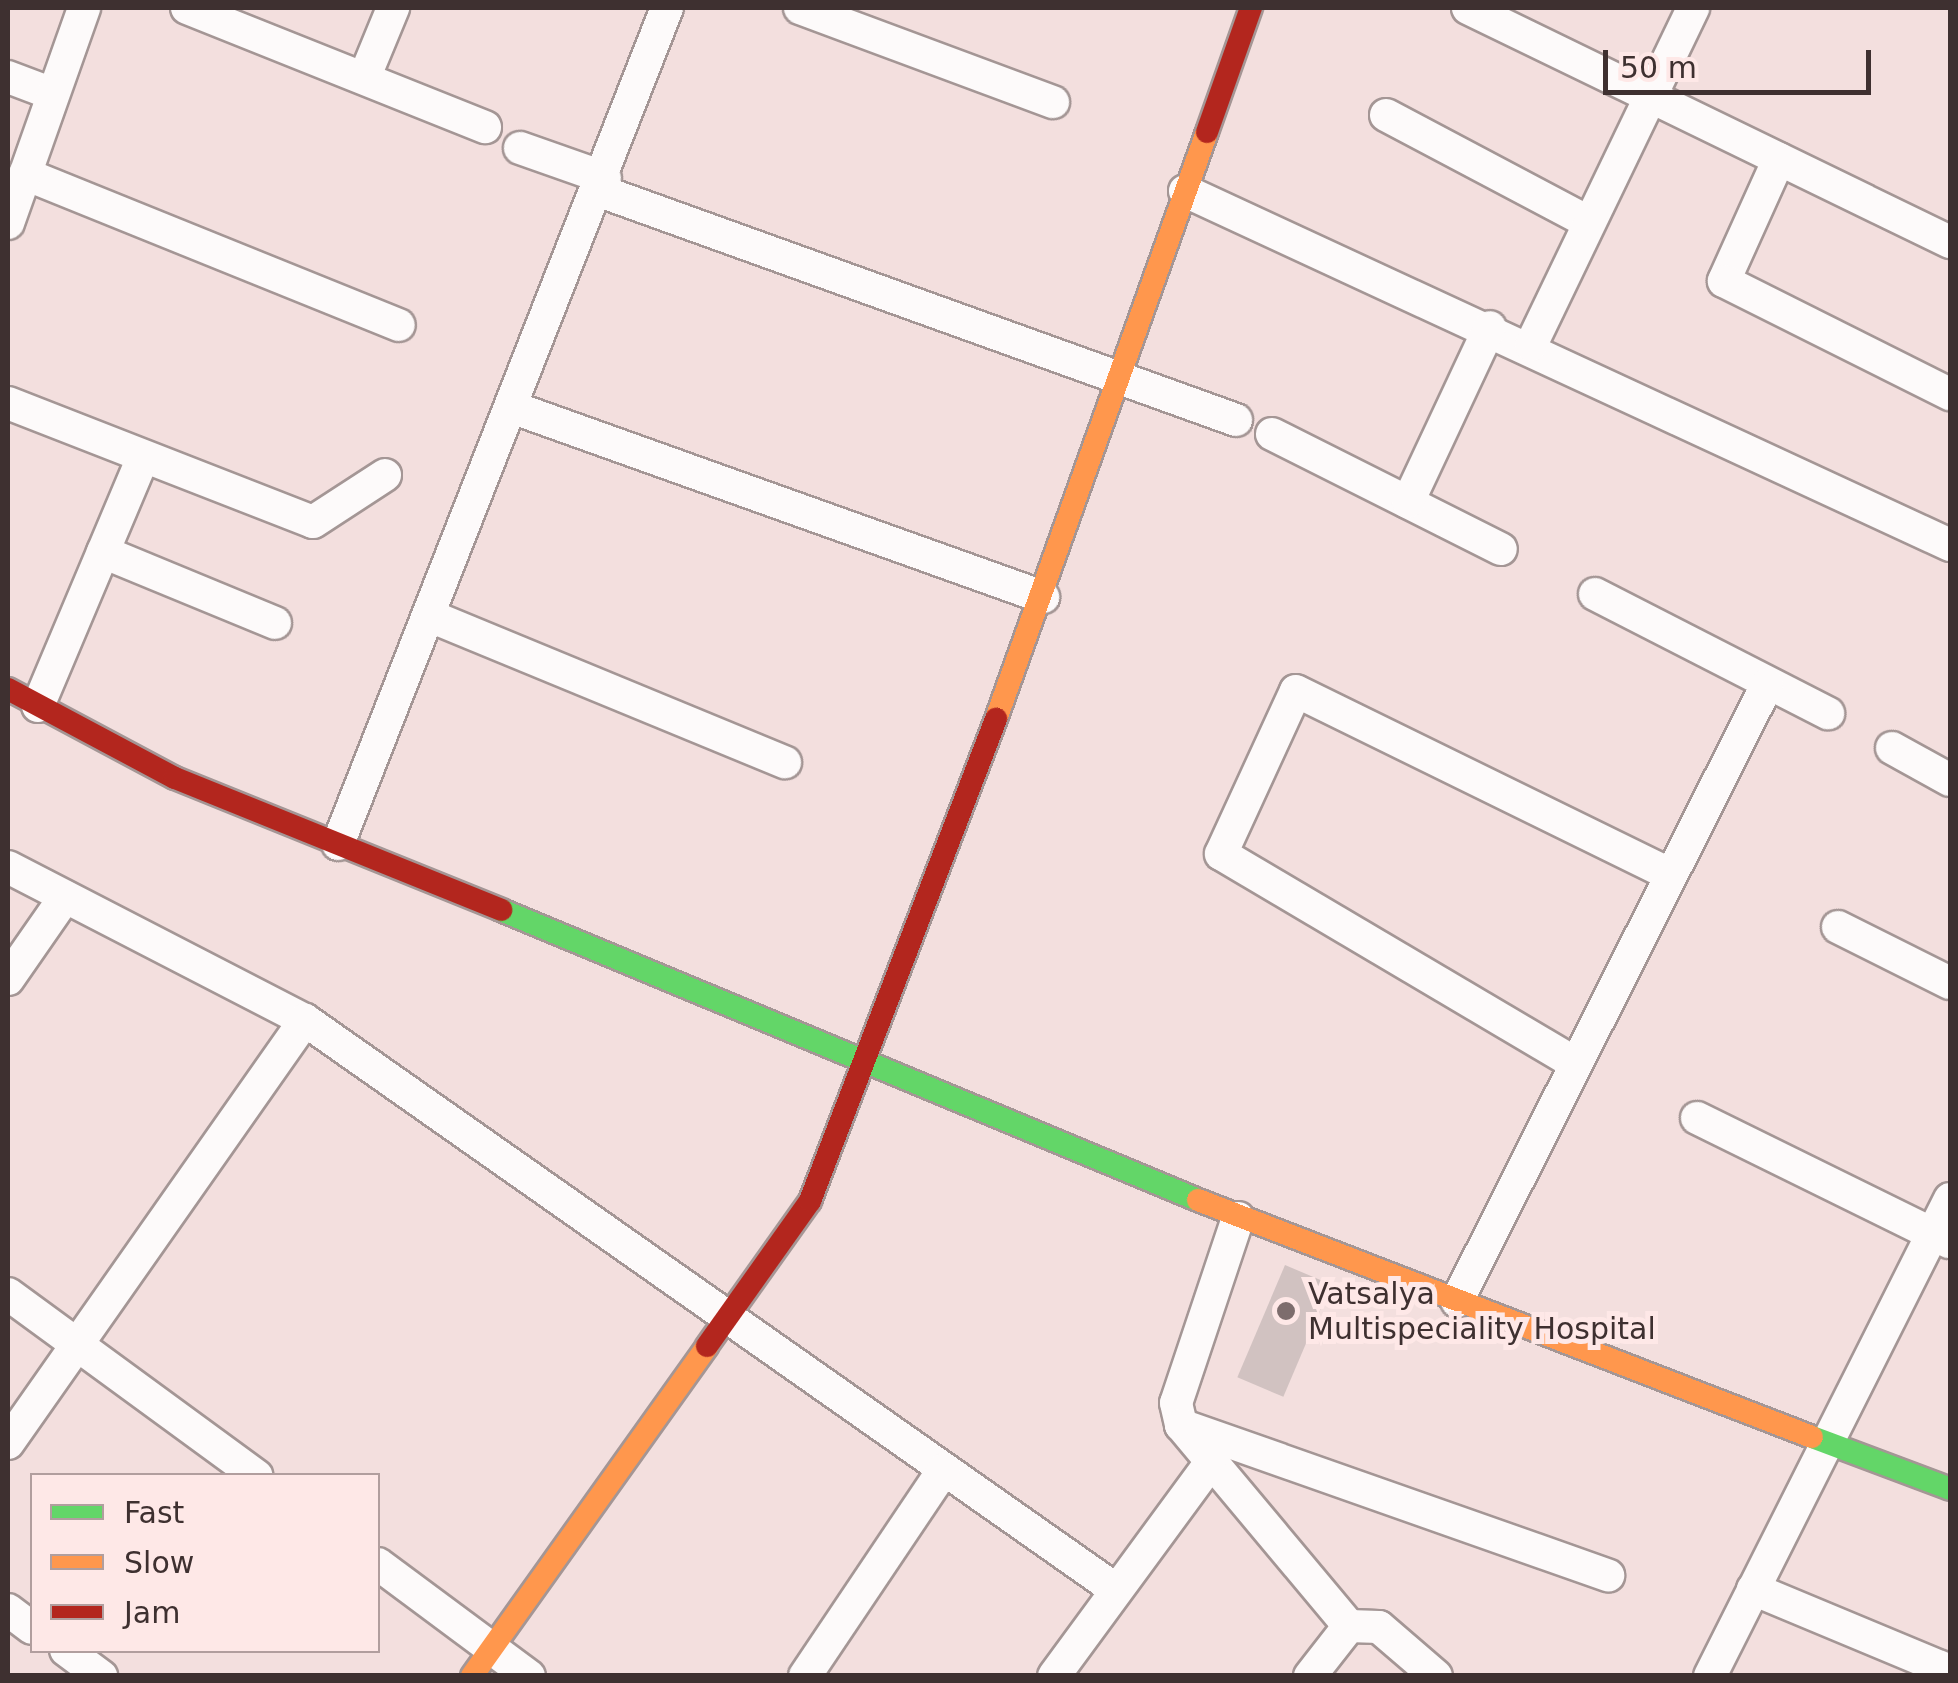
<!DOCTYPE html>
<html>
<head>
<meta charset="utf-8">
<style>
  body { margin:0 }
  #map { position:relative; width:1958px; height:1683px; overflow:hidden; background:#f3dfde; font-family:"DejaVu Sans",sans-serif }
  div>[style] { position:absolute }
  .building>* { inset:0; background:#d1c2c1; transform-origin:0 0 }
  .roads { filter:drop-shadow(2px 0 #a49695) drop-shadow(-2px 0 #a49695) drop-shadow(0 2px #a49695) drop-shadow(0 -2px #a49695) }
  .street>* { height:32px; margin:-16px; padding:0 16px; transform-origin:16px; border-radius:16px; background:#fdfafa }
  .fast>* { height:22px; margin:-11px; padding:0 11px; transform-origin:11px; border-radius:11px; background:#63d668 }
  .slow>* { height:22px; margin:-11px; padding:0 11px; transform-origin:11px; border-radius:11px; background:#ff974d }
  .jam>* { height:22px; margin:-11px; padding:0 11px; transform-origin:11px; border-radius:11px; background:#b3261e }
  .dots>* { width:28px; height:28px; translate:-50% -50%; box-sizing:border-box; border:5px solid #fee8e7; border-radius:50% }
  span { translate:-50% -50%; white-space:nowrap; text-align:center; line-height:1.15; -webkit-text-stroke:10px #fee8e7; paint-order:stroke }
  .poi-label { font-size:30px; color:#3e3030 }
  .left { translate:0 -50%; text-align:left }
  .frame { position:absolute; inset:0; border:10px solid #3e3030; pointer-events:none }
  .legend { position:absolute; left:30px; top:1473px; width:350px; height:180px; box-sizing:border-box; background:#fee8e7; border:2px solid #b19e9e; margin:0; padding:12px 18px; list-style:none; font-size:30px; color:#3e3030 }
  .legend li { display:flex; align-items:center; gap:20px; height:50px }
  .legend b { width:50px; border:2px solid #b19e9e }
  .scale { position:absolute; left:1603px; top:50px; width:268px; height:45px; box-sizing:border-box; border:5px solid #3e3030; border-top:0; padding-left:12px; font-size:30px; line-height:35px; white-space:nowrap; color:#3e3030; -webkit-text-stroke:8px #fee8e7; paint-order:stroke }
</style>
</head>
<body>
<div id="map">
  <div class="building">
    <i style="left:1285px;top:1265px;width:50px;height:122px;rotate:23deg"></i>
  </div>
  <div class="roads">
    <div class="street">
      <i style="left:187px;top:8px;width:321px;rotate:21.8deg"></i>
      <i style="left:800px;top:8px;width:270px;rotate:20.4deg"></i>
      <i style="left:1468px;top:8px;width:536px;rotate:25.9deg"></i>
      <i style="left:365px;top:76px;width:74px;rotate:-67.6deg"></i>
      <i style="left:8px;top:77px;width:48px;rotate:20.7deg"></i>
      <i style="left:1386px;top:115px;width:229px;rotate:27.9deg"></i>
      <i style="left:520px;top:148px;width:90px;rotate:19.4deg"></i>
      <i style="left:1779px;top:159px;width:134px;rotate:114.3deg"></i>
      <i style="left:1724px;top:281px;width:253px;rotate:26.6deg"></i>
      <i style="left:25px;top:174px;width:403px;rotate:22deg"></i>
      <i style="left:600px;top:191px;width:676px;rotate:19.8deg"></i>
      <i style="left:1185px;top:191px;width:843px;rotate:24.83deg"></i>
      <i style="left:8px;top:223px;width:228px;rotate:-70.5deg"></i>
      <i style="left:1531px;top:345px;width:374px;rotate:-64.3deg"></i>
      <i style="left:8px;top:403px;width:327px;rotate:21.3deg"></i>
      <i style="left:313px;top:522px;width:86px;rotate:-33.1deg"></i>
      <i style="left:514px;top:408px;width:562px;rotate:19.66deg"></i>
      <i style="left:1272px;top:434px;width:256px;rotate:26.7deg"></i>
      <i style="left:1408px;top:502px;width:193px;rotate:-64.9deg"></i>
      <i style="left:103px;top:552px;width:186px;rotate:22.4deg"></i>
      <i style="left:1595px;top:594px;width:262px;rotate:27.1deg"></i>
      <i style="left:430px;top:616px;width:384px;rotate:22.4deg"></i>
      <i style="left:38px;top:706px;width:270px;rotate:-67.1deg"></i>
      <i style="left:1892px;top:748px;width:66px;rotate:28.9deg"></i>
      <i style="left:338px;top:844px;width:898px;rotate:-68.52deg"></i>
      <i style="left:8px;top:867px;width:334px;rotate:27.3deg"></i>
      <i style="left:305px;top:1020px;width:990px;rotate:35.09deg"></i>
      <i style="left:1838px;top:927px;width:125px;rotate:26.6deg"></i>
      <i style="left:8px;top:979px;width:100px;rotate:-55.2deg"></i>
      <i style="left:1573px;top:1062px;width:409px;rotate:-149.4deg"></i>
      <i style="left:1221px;top:854px;width:179px;rotate:-65.3deg"></i>
      <i style="left:1296px;top:691px;width:416px;rotate:26.1deg"></i>
      <i style="left:1697px;top:1118px;width:281px;rotate:26.2deg"></i>
      <i style="left:1238px;top:1218px;width:195px;rotate:108.5deg"></i>
      <i style="left:1176px;top:1403px;width:23px;rotate:77deg"></i>
      <i style="left:1181px;top:1425px;width:262px;rotate:50.1deg"></i>
      <i style="left:1349px;top:1626px;width:30px;rotate:2deg"></i>
      <i style="left:1379px;top:1627px;width:75px;rotate:40.7deg"></i>
      <i style="left:8px;top:1294px;width:308px;rotate:36.2deg"></i>
      <i style="left:1457px;top:1301px;width:690px;rotate:-63.29deg"></i>
      <i style="left:1181px;top:1425px;width:453px;rotate:19.4deg"></i>
      <i style="left:8px;top:1443px;width:517px;rotate:-54.93deg"></i>
      <i style="left:378px;top:1564px;width:188px;rotate:36.6deg"></i>
      <i style="left:1753px;top:1589px;width:213px;rotate:22.6deg"></i>
      <i style="left:8px;top:1610px;width:30px;rotate:37deg"></i>
      <i style="left:66px;top:1650px;width:44px;rotate:36.6deg"></i>
      <i style="left:805px;top:1676px;width:249px;rotate:-56.1deg"></i>
      <i style="left:1054px;top:1676px;width:263px;rotate:-53.7deg"></i>
      <i style="left:1310px;top:1676px;width:63px;rotate:-52deg"></i>
      <i style="left:1710px;top:1676px;width:534px;rotate:-63.29deg"></i>
    </div>
    <div class="fast">
      <i style="left:501px;top:910px;width:755px;rotate:22.59deg"></i>
      <i style="left:1812px;top:1437px;width:147px;rotate:20.6deg"></i>
    </div>
    <div class="slow">
      <i style="left:996px;top:719px;width:624px;rotate:-70.23deg"></i>
      <i style="left:1198px;top:1200px;width:658px;rotate:21.11deg"></i>
      <i style="left:472px;top:1676px;width:405px;rotate:-54.5deg"></i>
    </div>
    <div class="jam">
      <i style="left:1207px;top:132px;width:132px;rotate:-70.5deg"></i>
      <i style="left:8px;top:689px;width:189px;rotate:28.1deg"></i>
      <i style="left:175px;top:778px;width:352px;rotate:22deg"></i>
      <i style="left:707px;top:1346px;width:178px;rotate:-54.6deg"></i>
      <i style="left:810px;top:1201px;width:517px;rotate:-68.9deg"></i>
    </div>
  </div>
  <div class="dots">
    <i style="left:1286px;top:1311px;background:#7d6d6d"></i>
  </div>
  <div class="poi-label">
    <span class="left" style="left:1308px;top:1311px">Vatsalya<br>Multispeciality Hospital</span>
  </div>
  <div class="frame"></div>
  <ul class="legend">
  <li><b style="height:12px;background:#63d668"></b>Fast</li>
  <li><b style="height:12px;background:#ff974d"></b>Slow</li>
  <li><b style="height:12px;background:#b3261e"></b>Jam</li>
  </ul>
  <div class="scale">50 m</div>
</div>
</body>
</html>
